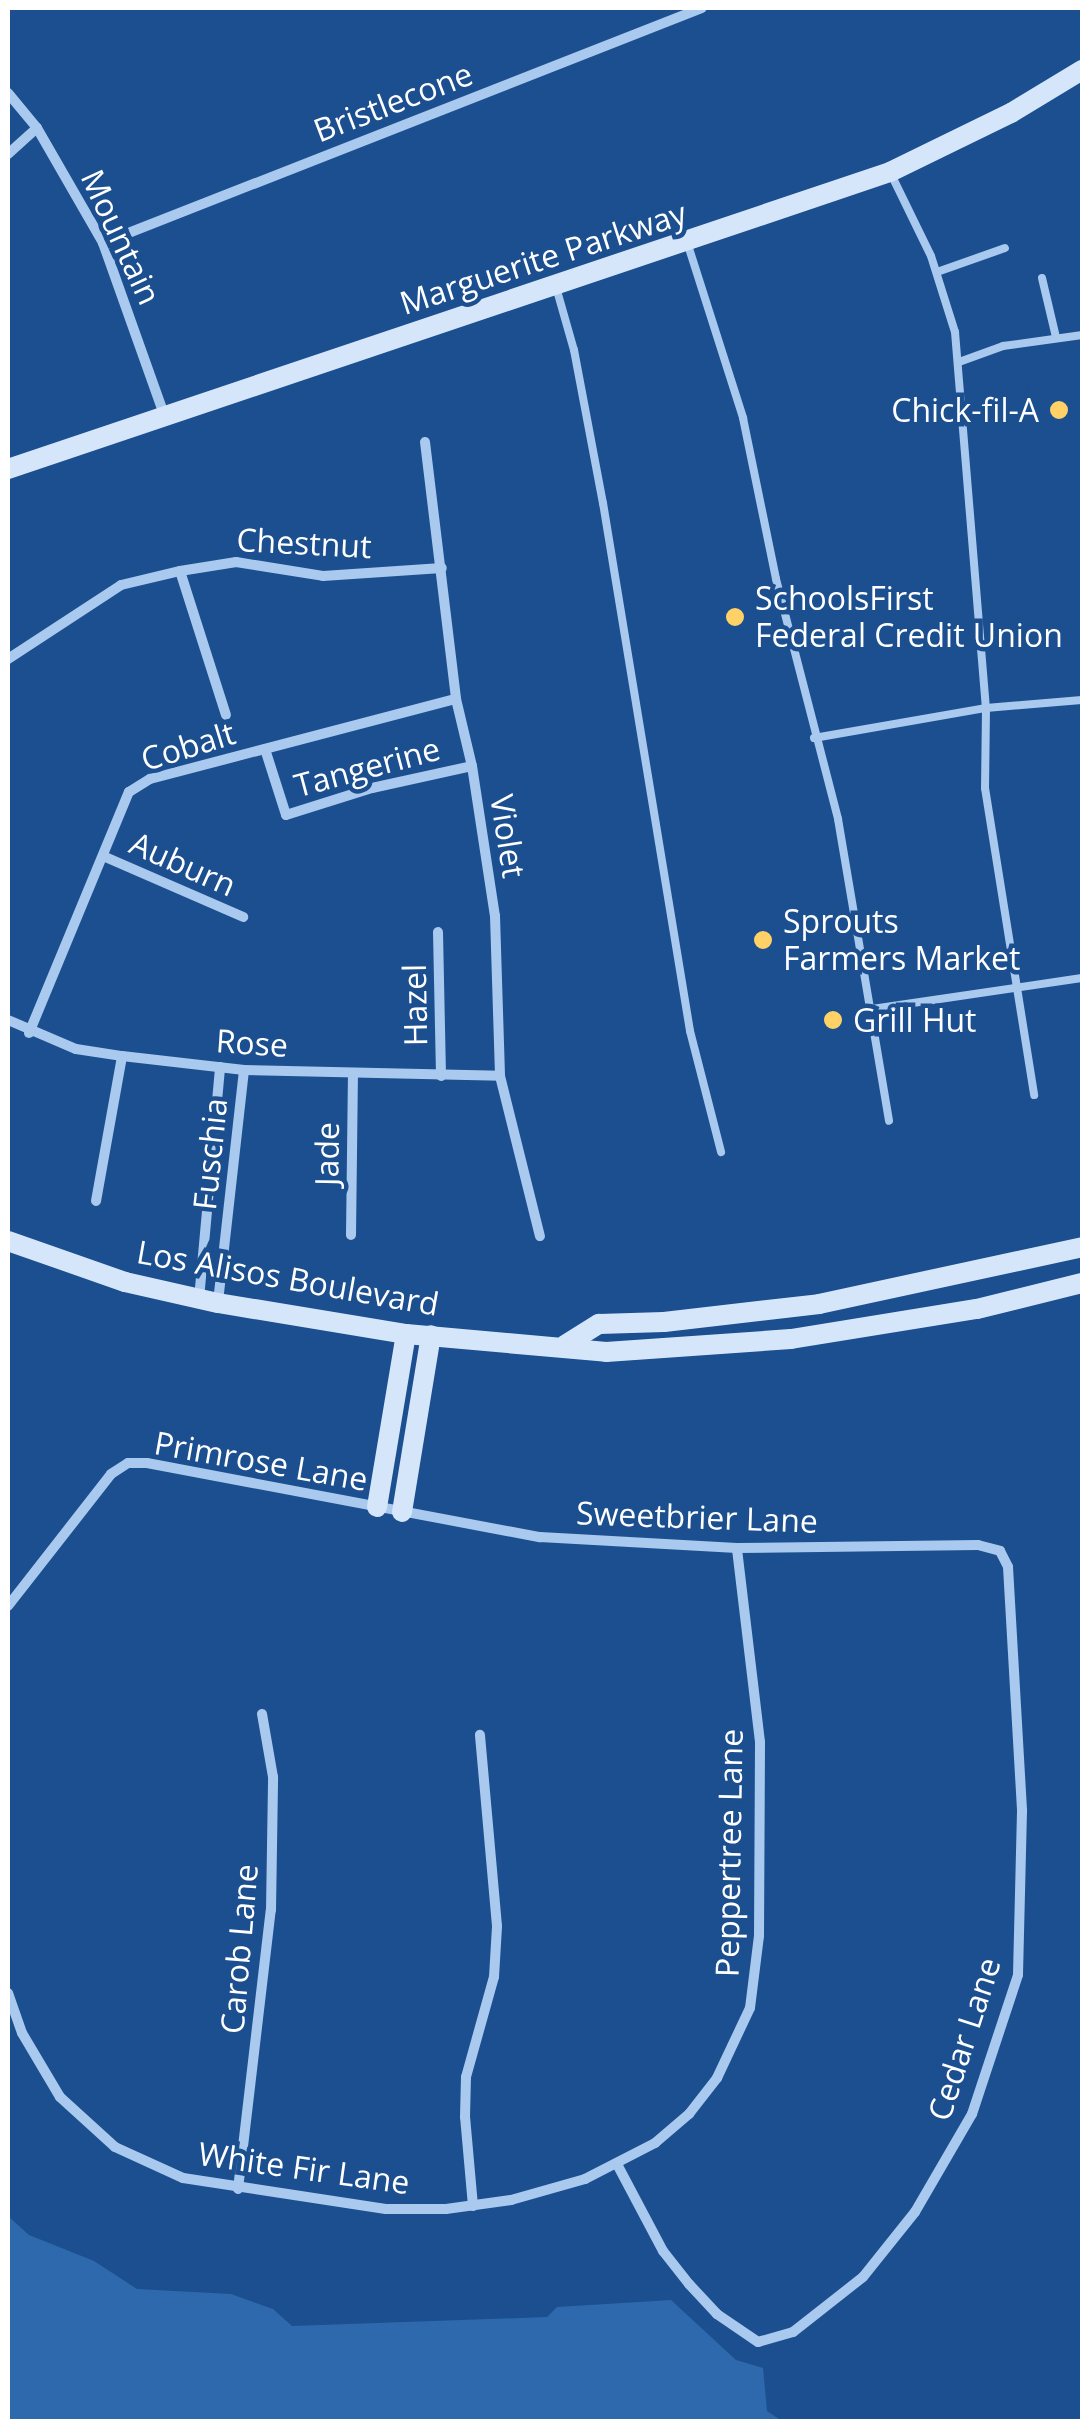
<!DOCTYPE html>
<html>
<head>
<meta charset="utf-8">
<style>
  body { margin:0 }
  #map { position:relative; width:1090px; height:2429px; overflow:hidden; background:#1b4f8f; font-family:"Open Sans",sans-serif }
  div>[style] { position:absolute }
  .green>* { inset:0; background:#2e69ad }
  .lane>* { height:8px; margin:-4px; padding:0 4px; transform-origin:4px; border-radius:4px; background:#a9c9ee }
  .street>* { height:10px; margin:-5px; padding:0 5px; transform-origin:5px; border-radius:5px; background:#a9c9ee }
  .secondary>* { height:20px; margin:-10px; padding:0 10px; transform-origin:10px; border-radius:10px; background:#d6e6fa }
  .dots>* { width:28px; height:28px; translate:-50% -50%; box-sizing:border-box; border:5px solid #1b4f8f; border-radius:50% }
  span { translate:-50% -50%; white-space:nowrap; text-align:center; line-height:1.15; -webkit-text-stroke:9px #1b4f8f; paint-order:stroke }
  .street-label { font-size:32px; color:#fff }
  .poi-label { font-size:32px; color:#fff }
  .right { translate:-100% -50%; text-align:right }
  .left { translate:0 -50%; text-align:left }
  .frame { position:absolute; inset:0; border:10px solid #fff; pointer-events:none }
</style>
</head>
<body>
<div id="map">
  <div class="green">
    <i style="clip-path:polygon(8px 2216px,29px 2235px,94px 2261px,137px 2289px,231px 2294px,273px 2309px,292px 2326px,547px 2317px,557px 2307px,671px 2300px,736px 2360px,763px 2368px,767px 2411px,782px 2421px,8px 2421px)"></i>
  </div>
  <div class="lane">
    <i style="left:890px;top:172px;width:93px;rotate:64deg"></i>
    <i style="left:931px;top:256px;width:80px;rotate:72.5deg"></i>
    <i style="left:955px;top:332px;width:377px;rotate:85.3deg"></i>
    <i style="left:986px;top:708px;width:80px;rotate:90.7deg"></i>
    <i style="left:985px;top:788px;width:311px;rotate:80.9deg"></i>
    <i style="left:687px;top:242px;width:185px;rotate:72.3deg"></i>
    <i style="left:743px;top:418px;width:164px;rotate:78.4deg"></i>
    <i style="left:776px;top:579px;width:248px;rotate:75.5deg"></i>
    <i style="left:838px;top:819px;width:306px;rotate:80.4deg"></i>
    <i style="left:937px;top:272px;width:72px;rotate:-19.4deg"></i>
    <i style="left:1042px;top:278px;width:61px;rotate:76.7deg"></i>
    <i style="left:556px;top:287px;width:66px;rotate:74.1deg"></i>
    <i style="left:574px;top:350px;width:156px;rotate:79.3deg"></i>
    <i style="left:603px;top:503px;width:535px;rotate:80.64deg"></i>
    <i style="left:690px;top:1031px;width:125px;rotate:75.6deg"></i>
    <i style="left:959px;top:362px;width:47px;rotate:-20deg"></i>
    <i style="left:1003px;top:346px;width:80px;rotate:-7.9deg"></i>
    <i style="left:814px;top:738px;width:175px;rotate:-9.9deg"></i>
    <i style="left:986px;top:708px;width:96px;rotate:-4.8deg"></i>
    <i style="left:872px;top:1009px;width:212px;rotate:-8.4deg"></i>
  </div>
  <div class="street">
    <i style="left:8px;top:93px;width:45px;rotate:50.4deg"></i>
    <i style="left:37px;top:128px;width:133px;rotate:60.1deg"></i>
    <i style="left:103px;top:243px;width:182px;rotate:70.4deg"></i>
    <i style="left:8px;top:154px;width:39px;rotate:-42deg"></i>
    <i style="left:103px;top:243px;width:643px;rotate:-21.42deg"></i>
    <i style="left:425px;top:442px;width:259px;rotate:83.1deg"></i>
    <i style="left:456px;top:699px;width:69px;rotate:76.6deg"></i>
    <i style="left:472px;top:766px;width:152px;rotate:81.3deg"></i>
    <i style="left:495px;top:916px;width:160px;rotate:88.2deg"></i>
    <i style="left:500px;top:1076px;width:165px;rotate:76deg"></i>
    <i style="left:180px;top:571px;width:151px;rotate:72.3deg"></i>
    <i style="left:8px;top:659px;width:135px;rotate:-33.2deg"></i>
    <i style="left:121px;top:585px;width:61px;rotate:-13.3deg"></i>
    <i style="left:180px;top:571px;width:57px;rotate:-9.1deg"></i>
    <i style="left:236px;top:562px;width:88px;rotate:9.1deg"></i>
    <i style="left:323px;top:576px;width:119px;rotate:-3.8deg"></i>
    <i style="left:265px;top:749px;width:69px;rotate:72.3deg"></i>
    <i style="left:286px;top:815px;width:90px;rotate:-17.4deg"></i>
    <i style="left:372px;top:788px;width:102px;rotate:-12.4deg"></i>
    <i style="left:103px;top:856px;width:153px;rotate:23.5deg"></i>
    <i style="left:438px;top:932px;width:144px;rotate:88.8deg"></i>
    <i style="left:8px;top:1020px;width:74px;rotate:23.1deg"></i>
    <i style="left:76px;top:1049px;width:47px;rotate:8.7deg"></i>
    <i style="left:122px;top:1056px;width:123px;rotate:6.5deg"></i>
    <i style="left:244px;top:1070px;width:256px;rotate:1.3deg"></i>
    <i style="left:29px;top:1033px;width:261px;rotate:-67.5deg"></i>
    <i style="left:129px;top:792px;width:25px;rotate:-32deg"></i>
    <i style="left:150px;top:779px;width:316px;rotate:-14.7deg"></i>
    <i style="left:96px;top:1201px;width:147px;rotate:-79.8deg"></i>
    <i style="left:351px;top:1235px;width:162px;rotate:-89.3deg"></i>
    <i style="left:199px;top:1299px;width:233px;rotate:-84.8deg"></i>
    <i style="left:218px;top:1302px;width:233px;rotate:-83.6deg"></i>
    <i style="left:8px;top:1606px;width:167px;rotate:-52deg"></i>
    <i style="left:111px;top:1474px;width:20px;rotate:-33deg"></i>
    <i style="left:128px;top:1463px;width:19px"></i>
    <i style="left:147px;top:1463px;width:400px;rotate:10.7deg"></i>
    <i style="left:540px;top:1537px;width:197px;rotate:3.2deg"></i>
    <i style="left:737px;top:1548px;width:241px;rotate:-0.7deg"></i>
    <i style="left:978px;top:1545px;width:23px;rotate:15deg"></i>
    <i style="left:1000px;top:1551px;width:18px;rotate:63deg"></i>
    <i style="left:1008px;top:1567px;width:244px;rotate:86.7deg"></i>
    <i style="left:1022px;top:1811px;width:164px;rotate:91.4deg"></i>
    <i style="left:1018px;top:1975px;width:146px;rotate:108.3deg"></i>
    <i style="left:972px;top:2114px;width:113px;rotate:120.2deg"></i>
    <i style="left:915px;top:2212px;width:83px;rotate:128.7deg"></i>
    <i style="left:863px;top:2277px;width:89px;rotate:141.8deg"></i>
    <i style="left:793px;top:2332px;width:36px;rotate:164deg"></i>
    <i style="left:758px;top:2342px;width:50px;rotate:-145.7deg"></i>
    <i style="left:717px;top:2314px;width:41px;rotate:-133deg"></i>
    <i style="left:689px;top:2284px;width:42px;rotate:-128.2deg"></i>
    <i style="left:663px;top:2251px;width:98px;rotate:-117.9deg"></i>
    <i style="left:8px;top:1993px;width:42px;rotate:70.7deg"></i>
    <i style="left:22px;top:2033px;width:74px;rotate:59.3deg"></i>
    <i style="left:60px;top:2097px;width:74px;rotate:42.3deg"></i>
    <i style="left:115px;top:2147px;width:75px;rotate:24.5deg"></i>
    <i style="left:183px;top:2178px;width:205px;rotate:8.7deg"></i>
    <i style="left:386px;top:2209px;width:60px"></i>
    <i style="left:446px;top:2209px;width:66px;rotate:-7.9deg"></i>
    <i style="left:511px;top:2200px;width:77px;rotate:-15.8deg"></i>
    <i style="left:585px;top:2179px;width:79px;rotate:-27.2deg"></i>
    <i style="left:655px;top:2143px;width:45px;rotate:-40.5deg"></i>
    <i style="left:689px;top:2114px;width:46px;rotate:-52.1deg"></i>
    <i style="left:717px;top:2078px;width:77px;rotate:-64.8deg"></i>
    <i style="left:750px;top:2008px;width:73px;rotate:-82.9deg"></i>
    <i style="left:759px;top:1936px;width:194px;rotate:-89.7deg"></i>
    <i style="left:760px;top:1742px;width:195px;rotate:-96.8deg"></i>
    <i style="left:238px;top:2189px;width:281px;rotate:-83.3deg"></i>
    <i style="left:271px;top:1910px;width:133px;rotate:-89.1deg"></i>
    <i style="left:273px;top:1777px;width:64px;rotate:-99.9deg"></i>
    <i style="left:473px;top:2206px;width:89px;rotate:-95.1deg"></i>
    <i style="left:465px;top:2117px;width:40px;rotate:-88.6deg"></i>
    <i style="left:466px;top:2077px;width:104px;rotate:-74.4deg"></i>
    <i style="left:494px;top:1977px;width:51px;rotate:-86.6deg"></i>
    <i style="left:497px;top:1926px;width:192px;rotate:-95.1deg"></i>
  </div>
  <div class="secondary">
    <i style="left:8px;top:469px;width:931px;rotate:-18.61deg"></i>
    <i style="left:890px;top:172px;width:135px;rotate:-26deg"></i>
    <i style="left:1011px;top:113px;width:83px;rotate:-31.2deg"></i>
    <i style="left:8px;top:1241px;width:124px;rotate:19.3deg"></i>
    <i style="left:125px;top:1282px;width:95px;rotate:12.7deg"></i>
    <i style="left:218px;top:1303px;width:191px;rotate:9.4deg"></i>
    <i style="left:406px;top:1334px;width:201px;rotate:5.1deg"></i>
    <i style="left:606px;top:1352px;width:185px;rotate:-4deg"></i>
    <i style="left:791px;top:1339px;width:188px;rotate:-9.2deg"></i>
    <i style="left:977px;top:1309px;width:108px;rotate:-13.9deg"></i>
    <i style="left:565px;top:1345px;width:40px;rotate:-32deg"></i>
    <i style="left:599px;top:1324px;width:65px;rotate:-1.8deg"></i>
    <i style="left:664px;top:1322px;width:156px;rotate:-6.6deg"></i>
    <i style="left:819px;top:1304px;width:269px;rotate:-12.2deg"></i>
    <i style="left:377px;top:1507px;width:175px;rotate:-80.5deg"></i>
    <i style="left:402px;top:1512px;width:179px;rotate:-80.7deg"></i>
  </div>
  <div class="dots">
    <i style="left:1059px;top:410px;background:#ffd166"></i>
    <i style="left:735px;top:617px;background:#ffd166"></i>
    <i style="left:763px;top:940px;background:#ffd166"></i>
    <i style="left:833px;top:1020px;background:#ffd166"></i>
  </div>
  <div class="street-label">
    <span style="left:393px;top:102px;rotate:-21deg">Bristlecone</span>
    <span style="left:121px;top:237px;rotate:65deg">Mountain</span>
    <span style="left:543px;top:258px;rotate:-18deg">Marguerite Parkway</span>
    <span style="left:304px;top:543px;rotate:3deg">Chestnut</span>
    <span style="left:188px;top:746px;rotate:-17deg">Cobalt</span>
    <span style="left:367px;top:767px;rotate:-15deg">Tangerine</span>
    <span style="left:508px;top:836px;rotate:81deg">Violet</span>
    <span style="left:183px;top:864px;rotate:24deg">Auburn</span>
    <span style="left:415px;top:1005px;rotate:-91deg">Hazel</span>
    <span style="left:252px;top:1043px;rotate:4deg">Rose</span>
    <span style="left:210px;top:1154px;rotate:-84deg">Fuschia</span>
    <span style="left:327px;top:1154px;rotate:-89deg">Jade</span>
    <span style="left:288px;top:1278px;rotate:10deg">Los Alisos Boulevard</span>
    <span style="left:261px;top:1461px;rotate:10deg">Primrose Lane</span>
    <span style="left:697px;top:1517px;rotate:2deg">Sweetbrier Lane</span>
    <span style="left:729px;top:1853px;rotate:-89deg">Peppertree Lane</span>
    <span style="left:239px;top:1949px;rotate:-85deg">Carob Lane</span>
    <span style="left:964px;top:2039px;rotate:-72deg">Cedar Lane</span>
    <span style="left:304px;top:2168px;rotate:8deg">White Fir Lane</span>
  </div>
  <div class="poi-label">
    <span class="right" style="left:1039px;top:410px">Chick-fil-A</span>
    <span class="left" style="left:755px;top:617px">SchoolsFirst<br>Federal Credit Union</span>
    <span class="left" style="left:783px;top:940px">Sprouts<br>Farmers Market</span>
    <span class="left" style="left:853px;top:1020px">Grill Hut</span>
  </div>
  <div class="frame"></div>
</div>
</body>
</html>
